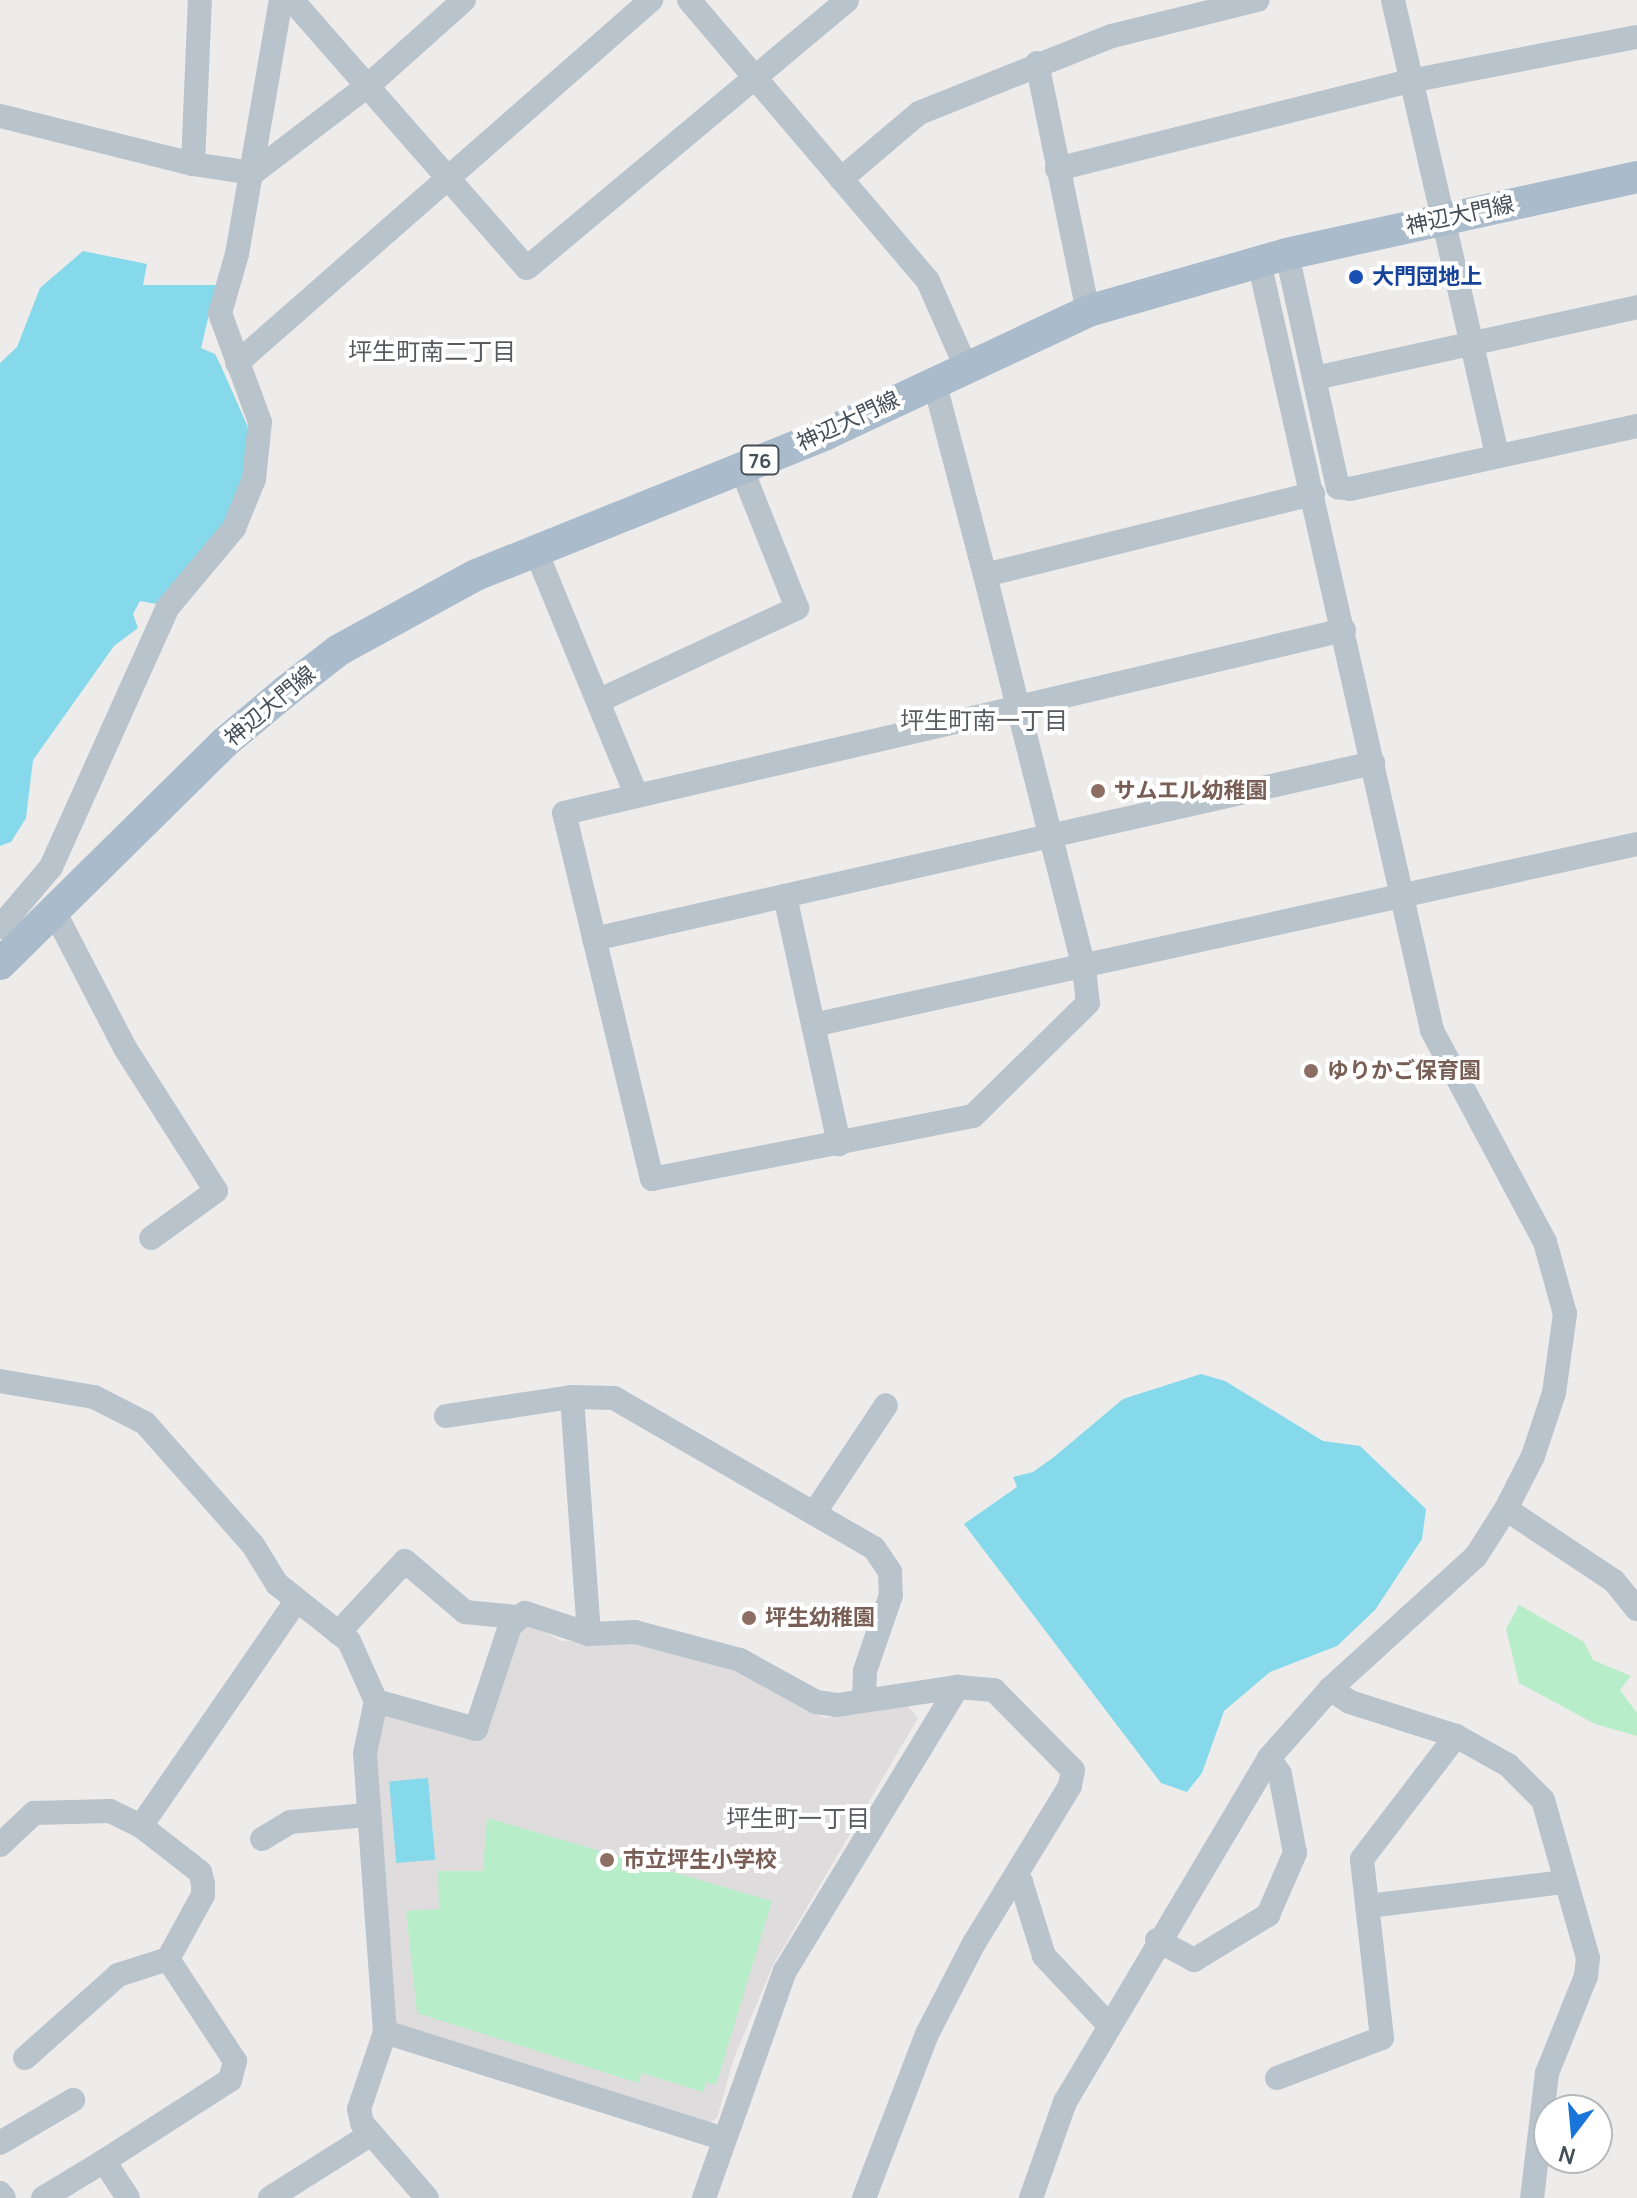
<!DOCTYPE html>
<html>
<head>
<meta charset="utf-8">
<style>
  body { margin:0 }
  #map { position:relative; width:1637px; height:2198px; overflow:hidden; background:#eeebeb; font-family:Manrope,"Noto Sans JP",sans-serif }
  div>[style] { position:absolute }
  .education>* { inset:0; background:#dfdcdd }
  .green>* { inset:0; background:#b8edca }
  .water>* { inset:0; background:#85d9ea; transform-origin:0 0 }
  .minor>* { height:24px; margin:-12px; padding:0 12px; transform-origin:12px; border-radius:12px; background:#b9c3cb }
  .major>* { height:32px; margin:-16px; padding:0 16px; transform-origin:16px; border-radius:16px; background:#aabccb }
  .dots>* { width:22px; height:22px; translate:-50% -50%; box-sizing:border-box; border:4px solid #fff; border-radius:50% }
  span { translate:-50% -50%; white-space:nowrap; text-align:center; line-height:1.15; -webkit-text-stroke:8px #fff; paint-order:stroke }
  .shield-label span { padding:2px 6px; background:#fff; border:2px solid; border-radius:6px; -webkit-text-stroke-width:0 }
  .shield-label { font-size:20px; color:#444f58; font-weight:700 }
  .street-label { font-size:22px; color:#444f58 }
  .transit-label { font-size:22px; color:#164399; font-weight:700 }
  .left { translate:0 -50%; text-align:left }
  .education-label { font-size:22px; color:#785e54; font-weight:700 }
  .neighbourhood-label { font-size:24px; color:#585c60 }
  .north { position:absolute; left:1533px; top:2094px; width:80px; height:80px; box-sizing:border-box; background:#fff; border:2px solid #b4b9bc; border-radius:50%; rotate:196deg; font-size:22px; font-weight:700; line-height:32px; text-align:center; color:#444f58 }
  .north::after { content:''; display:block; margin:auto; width:28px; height:36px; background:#1975d9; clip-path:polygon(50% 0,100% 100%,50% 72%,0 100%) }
</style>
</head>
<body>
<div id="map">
  <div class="education">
    <i style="clip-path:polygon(525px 1623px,562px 1641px,636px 1642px,737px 1672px,824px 1718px,906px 1704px,918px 1718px,773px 1965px,734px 2058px,717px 2118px,709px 2123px,393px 2028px,372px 1755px,379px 1720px,388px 1714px,479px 1742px,514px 1631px)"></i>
  </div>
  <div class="green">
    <i style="clip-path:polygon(1519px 1605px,1584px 1642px,1593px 1660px,1631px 1676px,1620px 1690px,1637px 1713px,1637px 1736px,1595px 1724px,1519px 1683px,1506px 1629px)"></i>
    <i style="clip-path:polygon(487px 1818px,772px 1901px,716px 2085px,706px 2082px,703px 2092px,642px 2073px,638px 2083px,417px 2013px,406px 1911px,439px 1909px,438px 1871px,483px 1871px)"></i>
  </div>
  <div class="water">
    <i style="clip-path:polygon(83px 251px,147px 264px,143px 285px,216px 285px,201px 348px,215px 354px,221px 366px,247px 425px,250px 450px,240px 494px,223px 524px,157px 604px,140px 601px,133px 614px,138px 628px,114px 646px,33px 760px,26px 818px,11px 842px,0 846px,0 363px,17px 347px,40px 288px)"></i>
    <i style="clip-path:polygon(1201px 1374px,1225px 1381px,1323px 1441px,1360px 1446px,1426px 1509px,1422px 1539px,1375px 1610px,1337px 1646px,1270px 1672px,1224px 1711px,1202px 1773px,1187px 1792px,1161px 1783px,964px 1524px,1017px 1487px,1013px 1477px,1033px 1472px,1054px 1457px,1123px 1399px)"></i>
    <i style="left:428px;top:1778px;width:82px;height:39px;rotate:85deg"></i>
  </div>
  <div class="minor">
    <i style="left:292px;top:0;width:356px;rotate:48.8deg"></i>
    <i style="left:527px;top:268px;width:417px;rotate:-39.9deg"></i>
    <i style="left:689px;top:0;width:369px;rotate:49.6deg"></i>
    <i style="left:928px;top:281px;width:94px;rotate:66.2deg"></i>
    <i style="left:1393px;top:0;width:467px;rotate:77.1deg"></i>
    <i style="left:1037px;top:63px;width:253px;rotate:78.4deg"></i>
    <i style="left:0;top:116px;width:199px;rotate:14deg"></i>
    <i style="left:193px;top:164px;width:61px;rotate:8.5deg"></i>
    <i style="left:253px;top:173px;width:147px;rotate:-37.3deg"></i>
    <i style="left:370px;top:84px;width:126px;rotate:-41.8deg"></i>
    <i style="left:193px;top:164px;width:164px;rotate:-87.6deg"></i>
    <i style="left:1057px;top:169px;width:364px;rotate:-14deg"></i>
    <i style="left:1410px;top:81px;width:231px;rotate:-11deg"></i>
    <i style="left:841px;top:179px;width:102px;rotate:-40.2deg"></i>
    <i style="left:919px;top:113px;width:208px;rotate:-21.8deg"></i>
    <i style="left:1112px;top:36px;width:150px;rotate:-13.9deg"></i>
    <i style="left:1287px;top:254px;width:239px;rotate:77.7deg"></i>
    <i style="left:1338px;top:487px;width:12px;rotate:9deg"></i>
    <i style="left:1350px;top:489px;width:294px;rotate:-12.4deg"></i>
    <i style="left:237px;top:363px;width:551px;rotate:-41.24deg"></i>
    <i style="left:1315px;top:378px;width:330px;rotate:-12.4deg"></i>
    <i style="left:934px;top:381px;width:201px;rotate:75.3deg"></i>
    <i style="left:985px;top:575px;width:136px;rotate:76deg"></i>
    <i style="left:1018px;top:707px;width:268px;rotate:75.8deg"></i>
    <i style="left:1084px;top:967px;width:36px;rotate:84deg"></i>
    <i style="left:1088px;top:1003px;width:161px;rotate:135.5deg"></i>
    <i style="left:973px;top:1116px;width:327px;rotate:168.9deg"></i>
    <i style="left:652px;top:1179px;width:376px;rotate:-103.5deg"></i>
    <i style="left:564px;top:813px;width:466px;rotate:-13.1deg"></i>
    <i style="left:1018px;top:707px;width:335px;rotate:-13.3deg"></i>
    <i style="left:535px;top:549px;width:267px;rotate:67.6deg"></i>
    <i style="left:985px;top:575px;width:338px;rotate:-13.9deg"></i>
    <i style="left:598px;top:701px;width:220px;rotate:-25deg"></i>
    <i style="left:797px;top:608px;width:152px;rotate:-111.7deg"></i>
    <i style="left:785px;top:896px;width:254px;rotate:77.7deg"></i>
    <i style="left:54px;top:911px;width:154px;rotate:62.6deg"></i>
    <i style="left:125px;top:1048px;width:169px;rotate:57.5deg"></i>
    <i style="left:216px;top:1191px;width:80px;rotate:144.1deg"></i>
    <i style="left:0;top:927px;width:79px;rotate:-49.6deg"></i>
    <i style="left:51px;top:867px;width:285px;rotate:-65.8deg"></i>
    <i style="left:168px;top:607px;width:103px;rotate:-50.1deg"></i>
    <i style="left:234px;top:528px;width:53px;rotate:-67.8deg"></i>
    <i style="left:254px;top:479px;width:57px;rotate:-84deg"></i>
    <i style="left:260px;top:422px;width:116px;rotate:-110.2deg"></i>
    <i style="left:220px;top:313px;width:61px;rotate:-73.9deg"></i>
    <i style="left:237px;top:254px;width:258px;rotate:-80.2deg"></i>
    <i style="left:594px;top:939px;width:799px;rotate:-12.73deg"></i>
    <i style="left:813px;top:1025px;width:844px;rotate:-12.39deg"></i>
    <i style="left:0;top:1381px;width:95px;rotate:9.7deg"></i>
    <i style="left:94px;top:1397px;width:57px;rotate:27deg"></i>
    <i style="left:145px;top:1423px;width:163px;rotate:48.5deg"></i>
    <i style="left:253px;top:1545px;width:46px;rotate:58.4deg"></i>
    <i style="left:277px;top:1584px;width:92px;rotate:38.4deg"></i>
    <i style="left:349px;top:1641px;width:66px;rotate:65.8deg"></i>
    <i style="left:376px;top:1701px;width:53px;rotate:101.9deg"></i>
    <i style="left:365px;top:1753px;width:280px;rotate:85.9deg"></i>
    <i style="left:572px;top:1397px;width:238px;rotate:85.9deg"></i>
    <i style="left:446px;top:1416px;width:127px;rotate:-8.6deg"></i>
    <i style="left:572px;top:1397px;width:42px;rotate:1.4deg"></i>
    <i style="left:614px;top:1398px;width:300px;rotate:30deg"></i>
    <i style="left:874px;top:1548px;width:29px;rotate:56deg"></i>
    <i style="left:890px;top:1572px;width:23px;rotate:88deg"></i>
    <i style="left:891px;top:1595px;width:80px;rotate:108.9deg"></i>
    <i style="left:865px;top:1671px;width:26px;rotate:92deg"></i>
    <i style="left:1506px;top:1509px;width:130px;rotate:33.7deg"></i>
    <i style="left:1614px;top:1581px;width:36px;rotate:51deg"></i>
    <i style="left:815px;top:1512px;width:128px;rotate:-56.4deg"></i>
    <i style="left:338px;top:1633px;width:98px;rotate:-47.1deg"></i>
    <i style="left:405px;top:1561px;width:79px;rotate:40.4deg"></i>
    <i style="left:465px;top:1612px;width:51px;rotate:5.6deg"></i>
    <i style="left:1330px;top:1689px;width:24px;rotate:33deg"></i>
    <i style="left:1350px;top:1702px;width:111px;rotate:17.8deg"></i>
    <i style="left:1456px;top:1736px;width:60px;rotate:29.1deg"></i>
    <i style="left:1508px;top:1765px;width:49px;rotate:45deg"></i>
    <i style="left:1543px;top:1800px;width:164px;rotate:74.1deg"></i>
    <i style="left:1588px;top:1958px;width:18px;rotate:96deg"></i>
    <i style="left:1586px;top:1976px;width:105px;rotate:111.9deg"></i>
    <i style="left:1547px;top:2073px;width:126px;rotate:96.8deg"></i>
    <i style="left:376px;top:1701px;width:104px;rotate:15.6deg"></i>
    <i style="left:476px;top:1729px;width:108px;rotate:-71.7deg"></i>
    <i style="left:510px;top:1626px;width:20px;rotate:-41deg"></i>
    <i style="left:525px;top:1613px;width:67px;rotate:18.2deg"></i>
    <i style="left:589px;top:1634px;width:46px;rotate:-2.5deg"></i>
    <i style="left:635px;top:1632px;width:109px;rotate:14.9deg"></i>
    <i style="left:740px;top:1660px;width:87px;rotate:28.9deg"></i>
    <i style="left:816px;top:1702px;width:21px;rotate:8deg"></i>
    <i style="left:837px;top:1705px;width:122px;rotate:-8.5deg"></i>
    <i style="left:262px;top:1839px;width:33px;rotate:-31deg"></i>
    <i style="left:290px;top:1822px;width:77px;rotate:-5.2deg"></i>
    <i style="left:0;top:1845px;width:47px;rotate:-43.3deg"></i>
    <i style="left:34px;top:1813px;width:76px;rotate:-1.5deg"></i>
    <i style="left:110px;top:1811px;width:34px;rotate:26deg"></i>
    <i style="left:1015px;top:1879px;width:7px;rotate:27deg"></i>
    <i style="left:1021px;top:1882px;width:77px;rotate:72.7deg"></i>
    <i style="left:1044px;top:1956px;width:93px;rotate:46.7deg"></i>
    <i style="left:1368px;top:1906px;width:196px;rotate:-7deg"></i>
    <i style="left:1157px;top:1940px;width:42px;rotate:28.4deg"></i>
    <i style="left:1194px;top:1960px;width:87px;rotate:-31.3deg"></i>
    <i style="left:1268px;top:1915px;width:68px;rotate:-66.5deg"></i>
    <i style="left:1295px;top:1853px;width:80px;rotate:-100.8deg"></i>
    <i style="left:1280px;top:1774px;width:19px;rotate:-125deg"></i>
    <i style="left:25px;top:2058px;width:125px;rotate:-41.7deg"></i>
    <i style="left:118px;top:1975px;width:52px;rotate:-17.7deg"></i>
    <i style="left:168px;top:1959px;width:73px;rotate:-61.3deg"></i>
    <i style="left:203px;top:1895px;width:11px;rotate:-90deg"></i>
    <i style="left:203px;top:1884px;width:12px;rotate:-104deg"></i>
    <i style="left:200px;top:1872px;width:75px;rotate:-142.1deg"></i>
    <i style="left:141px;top:1826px;width:273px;rotate:-55.4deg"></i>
    <i style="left:1277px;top:2078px;width:112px;rotate:-20.9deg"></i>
    <i style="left:1382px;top:2038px;width:180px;rotate:-96.4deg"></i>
    <i style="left:1362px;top:1859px;width:155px;rotate:-52.6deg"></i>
    <i style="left:0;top:2143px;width:85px;rotate:-30.5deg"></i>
    <i style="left:104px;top:2161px;width:150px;rotate:-32.7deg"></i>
    <i style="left:230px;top:2080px;width:20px;rotate:-75deg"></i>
    <i style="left:235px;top:2061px;width:122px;rotate:-123.3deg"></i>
    <i style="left:0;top:2193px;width:6px;rotate:51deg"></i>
    <i style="left:43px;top:2198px;width:71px;rotate:-31.2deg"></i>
    <i style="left:104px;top:2161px;width:44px;rotate:57deg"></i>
    <i style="left:270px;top:2198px;width:116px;rotate:-32.3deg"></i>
    <i style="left:427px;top:2198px;width:99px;rotate:-130.9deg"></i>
    <i style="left:362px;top:2123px;width:14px;rotate:-102deg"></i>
    <i style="left:359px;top:2109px;width:81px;rotate:-71.3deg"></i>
    <i style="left:385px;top:2032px;width:353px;rotate:17.5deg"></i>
    <i style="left:704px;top:2198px;width:241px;rotate:-70.4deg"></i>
    <i style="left:785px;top:1971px;width:333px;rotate:-58.7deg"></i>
    <i style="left:958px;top:1687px;width:36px;rotate:5deg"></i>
    <i style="left:994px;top:1690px;width:112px;rotate:45.4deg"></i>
    <i style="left:1073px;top:1770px;width:16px;rotate:101deg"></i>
    <i style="left:1070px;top:1786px;width:184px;rotate:121.4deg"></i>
    <i style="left:974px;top:1943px;width:102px;rotate:117.3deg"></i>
    <i style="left:927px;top:2034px;width:176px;rotate:111deg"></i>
    <i style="left:1031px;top:2198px;width:102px;rotate:-70.5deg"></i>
    <i style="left:1065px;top:2102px;width:400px;rotate:-59.3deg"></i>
    <i style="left:1269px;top:1758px;width:92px;rotate:-48.5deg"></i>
    <i style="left:1330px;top:1689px;width:197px;rotate:-42.3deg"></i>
    <i style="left:1476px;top:1556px;width:56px;rotate:-57.4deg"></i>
    <i style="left:1506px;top:1509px;width:59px;rotate:-63deg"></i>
    <i style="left:1533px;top:1456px;width:66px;rotate:-71.6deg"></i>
    <i style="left:1554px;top:1393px;width:80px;rotate:-82.1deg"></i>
    <i style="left:1565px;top:1314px;width:75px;rotate:-105.5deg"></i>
    <i style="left:1545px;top:1242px;width:240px;rotate:-118.1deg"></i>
    <i style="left:1432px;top:1030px;width:787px;rotate:-102.69deg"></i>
  </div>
  <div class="major">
    <i style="left:0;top:964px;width:315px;rotate:-44.6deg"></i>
    <i style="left:224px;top:743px;width:80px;rotate:-39.9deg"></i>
    <i style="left:285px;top:692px;width:68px;rotate:-37.9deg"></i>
    <i style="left:339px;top:650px;width:156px;rotate:-28.7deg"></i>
    <i style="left:476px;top:575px;width:377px;rotate:-21.9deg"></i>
    <i style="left:826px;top:434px;width:289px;rotate:-25.1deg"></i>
    <i style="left:1088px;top:311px;width:207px;rotate:-16deg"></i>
    <i style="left:1287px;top:254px;width:358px;rotate:-12.4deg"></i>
  </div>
  <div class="dots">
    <i style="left:1356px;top:277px;background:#1a4fb4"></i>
    <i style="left:1098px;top:791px;background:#8d6e63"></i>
    <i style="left:1311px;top:1071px;background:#8d6e63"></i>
    <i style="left:749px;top:1618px;background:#8d6e63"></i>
    <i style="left:607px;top:1860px;background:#8d6e63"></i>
  </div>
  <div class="shield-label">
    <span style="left:760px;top:460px">76</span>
  </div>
  <div class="street-label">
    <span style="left:1460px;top:215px;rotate:-12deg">神辺大門線</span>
    <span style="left:848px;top:421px;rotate:-25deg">神辺大門線</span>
    <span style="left:270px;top:706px;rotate:-40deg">神辺大門線</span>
  </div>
  <div class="transit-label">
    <span class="left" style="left:1372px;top:277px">大門団地上</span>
  </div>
  <div class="education-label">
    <span class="left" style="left:1114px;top:791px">サムエル幼稚園</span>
    <span class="left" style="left:1327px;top:1071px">ゆりかご保育園</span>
    <span class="left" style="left:765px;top:1618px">坪生幼稚園</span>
    <span class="left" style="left:623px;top:1860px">市立坪生小学校</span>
  </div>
  <div class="neighbourhood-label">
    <span style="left:432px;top:351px">坪生町南二丁目</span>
    <span style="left:984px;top:720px">坪生町南一丁目</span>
    <span style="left:798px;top:1818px">坪生町一丁目</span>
  </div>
  <div class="north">N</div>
</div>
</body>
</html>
